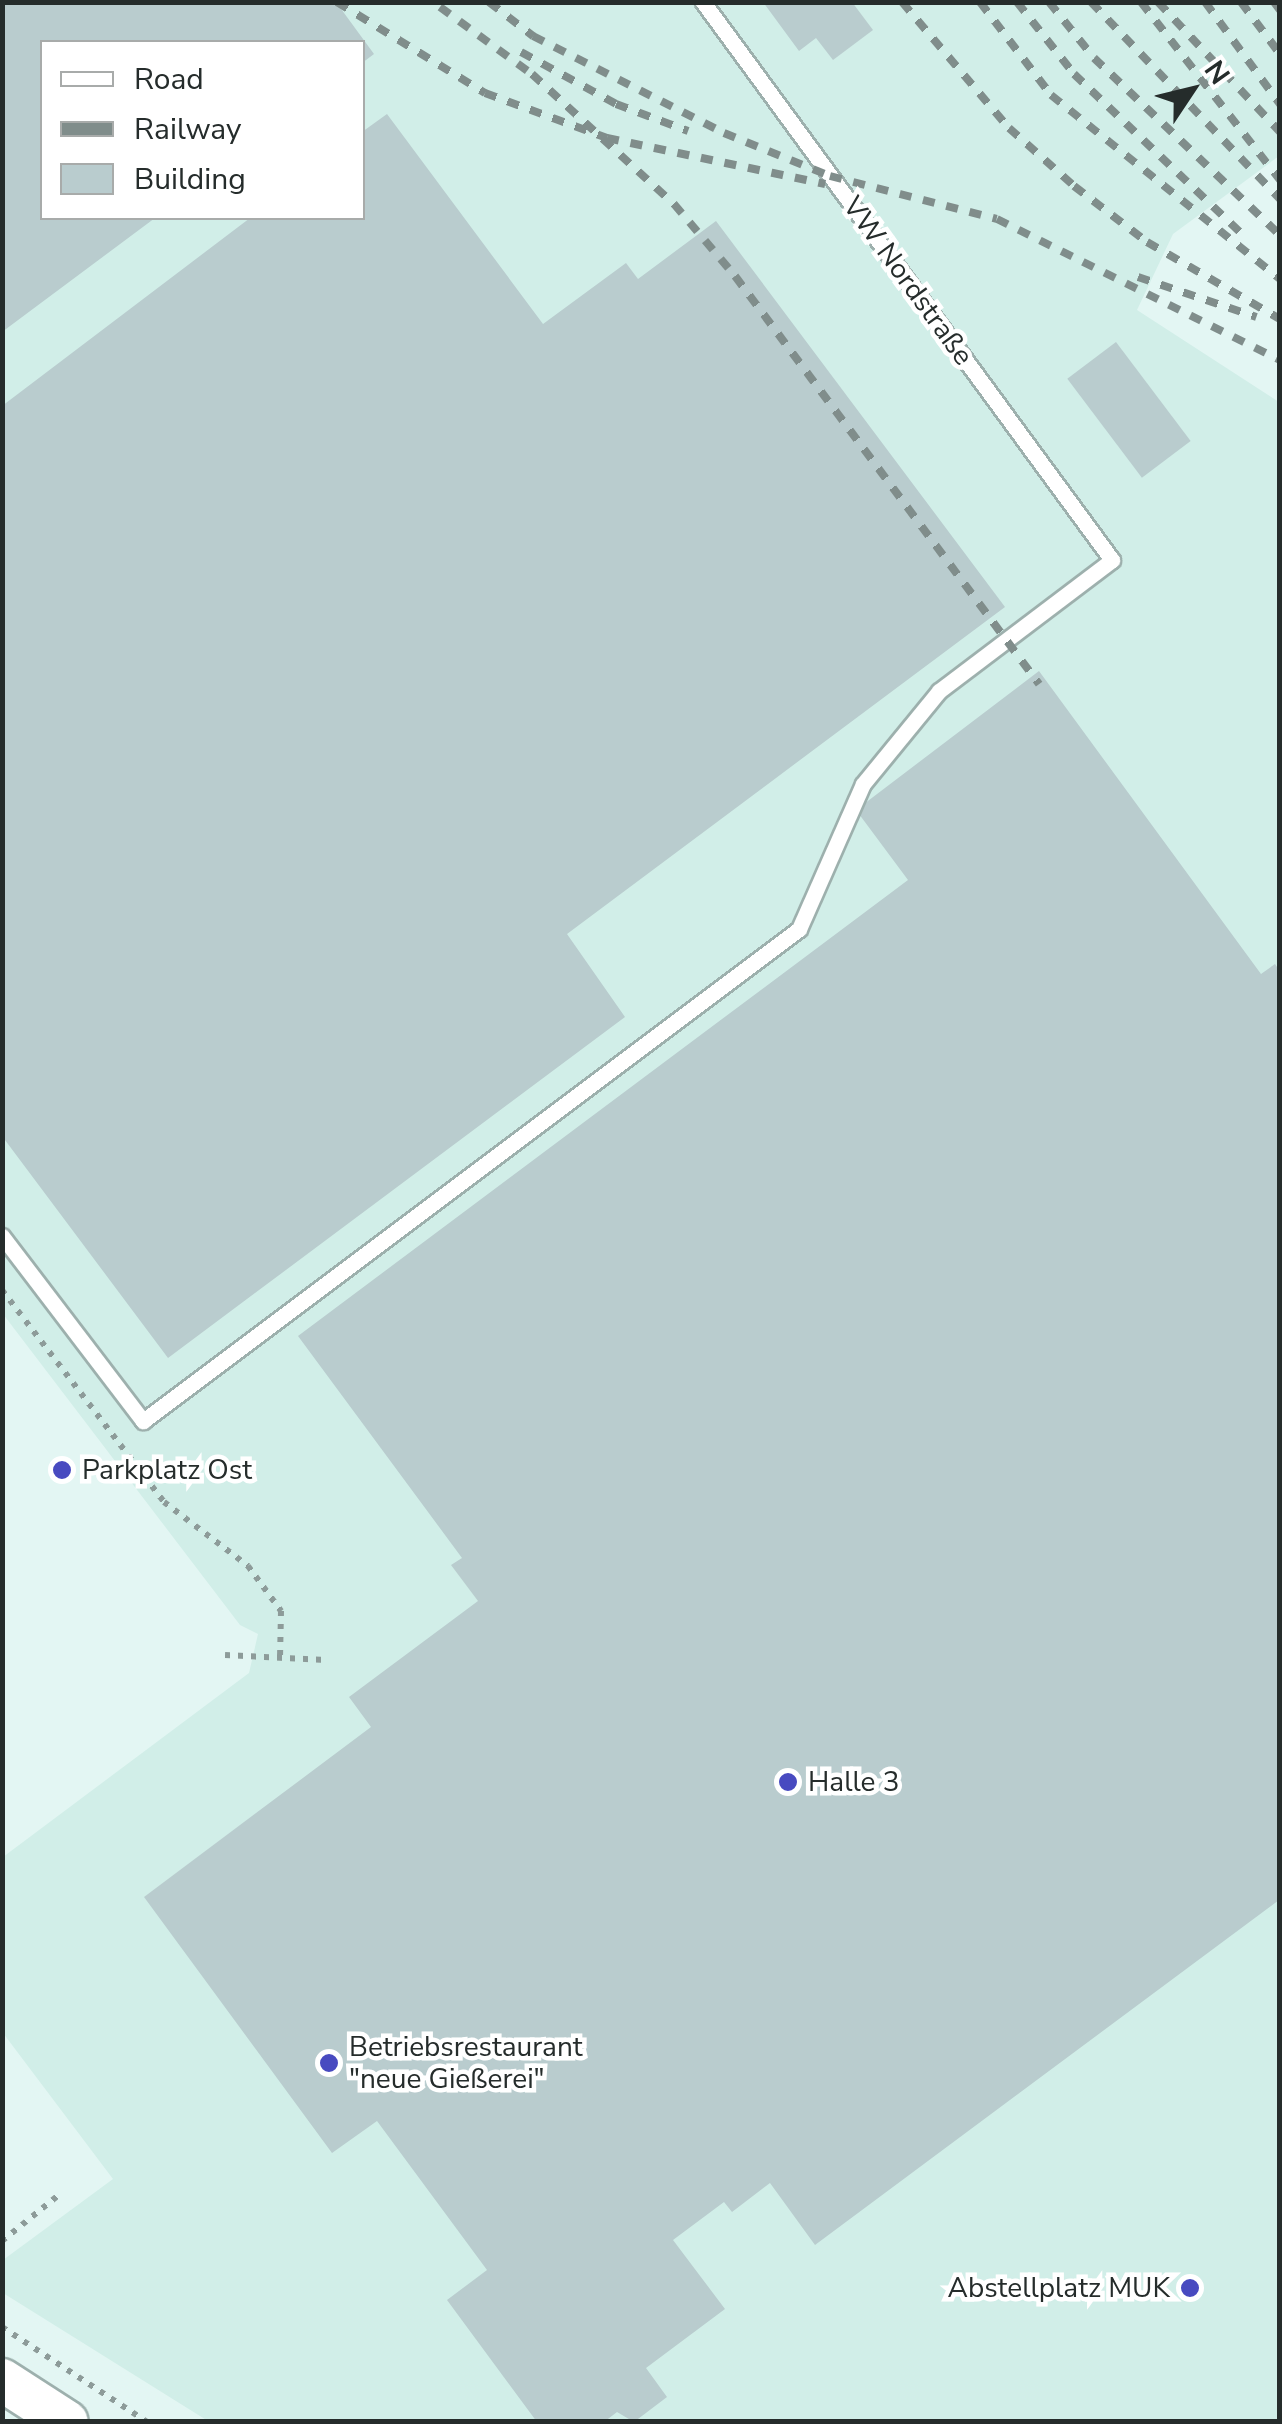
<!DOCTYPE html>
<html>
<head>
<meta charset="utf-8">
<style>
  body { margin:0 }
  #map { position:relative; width:1282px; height:2424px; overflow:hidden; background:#e3f6f3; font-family:"Nunito Sans",sans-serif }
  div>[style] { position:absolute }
  .built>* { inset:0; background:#d1eee8 }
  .building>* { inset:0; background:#b9ccce; transform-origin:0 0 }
  .path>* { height:6px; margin-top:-3px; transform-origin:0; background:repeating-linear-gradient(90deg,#8d9b99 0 5px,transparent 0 13px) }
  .roads { filter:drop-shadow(2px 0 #9db0ad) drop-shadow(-2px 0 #9db0ad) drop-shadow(0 2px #9db0ad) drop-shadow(0 -2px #9db0ad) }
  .lane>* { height:15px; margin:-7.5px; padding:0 7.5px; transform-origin:7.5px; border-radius:7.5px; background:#fff }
  .secondary>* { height:42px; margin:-21px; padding:0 21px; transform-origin:21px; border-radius:21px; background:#fff }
  .rail>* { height:8px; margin-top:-4px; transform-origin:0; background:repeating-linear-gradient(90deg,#808d8b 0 12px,transparent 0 24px) }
  .dots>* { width:28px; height:28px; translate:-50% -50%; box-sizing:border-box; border:5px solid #fff; border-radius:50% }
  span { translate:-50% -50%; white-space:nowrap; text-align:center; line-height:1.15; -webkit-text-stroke:9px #fff; paint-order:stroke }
  .street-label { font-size:28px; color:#252c2b }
  .poi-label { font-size:28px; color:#252c2b }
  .left { translate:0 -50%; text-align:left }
  .right { translate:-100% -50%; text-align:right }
  .frame { position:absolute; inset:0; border:5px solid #252c2b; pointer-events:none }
  .legend { position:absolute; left:40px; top:40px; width:325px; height:180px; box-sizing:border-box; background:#fff; border:2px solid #a8abaa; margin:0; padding:12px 18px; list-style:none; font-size:30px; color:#252c2b }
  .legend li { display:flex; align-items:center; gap:20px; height:50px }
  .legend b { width:50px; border:2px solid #a8abaa }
  .north { position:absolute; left:1142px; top:40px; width:100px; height:100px; -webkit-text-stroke:8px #fff; paint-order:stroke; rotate:55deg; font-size:28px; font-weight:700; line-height:40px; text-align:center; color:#252c2b }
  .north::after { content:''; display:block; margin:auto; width:35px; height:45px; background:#252c2b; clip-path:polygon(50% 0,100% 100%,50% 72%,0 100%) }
</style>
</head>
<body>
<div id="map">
  <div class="built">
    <i style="clip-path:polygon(evenodd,3px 3px,1279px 3px,1279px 156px,1173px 234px,1137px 310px,1279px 402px,1279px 2421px,208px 2421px,3px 2293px,3px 2260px,113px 2179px,3px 2033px,3px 1857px,249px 1673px,258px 1634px,240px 1625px,3px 1314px,3px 3px,42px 42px,362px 42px,362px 218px,42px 218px,42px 42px)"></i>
  </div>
  <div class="building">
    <i style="clip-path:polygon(2px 2px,336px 2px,374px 54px,362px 63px,362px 42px,42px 42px,42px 218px,155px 218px,2px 332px)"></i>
    <i style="clip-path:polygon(763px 2px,852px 2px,873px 30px,833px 60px,816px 38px,799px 51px)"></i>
    <i style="clip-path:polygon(387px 114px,543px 324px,626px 263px,638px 279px,716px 221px,1005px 607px,567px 934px,625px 1017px,168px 1358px,2px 1136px,2px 406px,250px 218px,362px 218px,362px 132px)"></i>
    <i style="left:1116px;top:342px;width:124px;height:61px;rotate:53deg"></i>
    <i style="clip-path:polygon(1039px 671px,1261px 974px,1275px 964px,1279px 970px,1279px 1900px,815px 2245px,770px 2183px,732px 2212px,724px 2202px,673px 2240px,725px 2309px,646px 2368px,667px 2397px,634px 2422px,617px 2412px,604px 2422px,537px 2422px,447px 2300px,487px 2270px,377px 2121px,332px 2153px,144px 1897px,371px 1727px,349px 1697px,478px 1601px,451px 1565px,462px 1558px,298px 1336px,908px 880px,856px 810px)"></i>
  </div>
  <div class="path">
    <i style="left:2px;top:1290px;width:267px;rotate:52.6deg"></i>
    <i style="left:164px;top:1502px;width:106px;rotate:37.3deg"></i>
    <i style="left:248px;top:1566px;width:56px;rotate:53.7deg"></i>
    <i style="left:281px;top:1611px;width:48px;rotate:91.2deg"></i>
    <i style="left:225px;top:1655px;width:101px;rotate:2.8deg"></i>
    <i style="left:2px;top:2241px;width:76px;rotate:-39.1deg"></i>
    <i style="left:2px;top:2327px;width:173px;rotate:33.2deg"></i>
  </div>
  <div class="roads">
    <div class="lane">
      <i style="left:2px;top:1236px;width:233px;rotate:52.7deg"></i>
      <i style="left:143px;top:1421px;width:820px;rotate:-36.87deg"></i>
      <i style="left:799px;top:929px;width:158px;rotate:-66.2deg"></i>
      <i style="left:863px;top:784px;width:120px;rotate:-50.7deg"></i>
      <i style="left:939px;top:691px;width:217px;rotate:-37.1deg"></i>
      <i style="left:1112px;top:560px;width:692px;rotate:-126.24deg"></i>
    </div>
    <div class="secondary">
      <i style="left:2px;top:2380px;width:77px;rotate:32.9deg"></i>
    </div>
  </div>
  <div class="rail">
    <i style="left:337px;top:2px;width:174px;rotate:31.6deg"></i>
    <i style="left:485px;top:93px;width:130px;rotate:20.2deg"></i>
    <i style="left:607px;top:138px;width:223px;rotate:11.9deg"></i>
    <i style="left:489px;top:2px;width:56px;rotate:37.7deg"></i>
    <i style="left:533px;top:36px;width:214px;rotate:26.9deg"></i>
    <i style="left:724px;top:133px;width:114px;rotate:22.1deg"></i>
    <i style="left:830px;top:176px;width:172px;rotate:14.4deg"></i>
    <i style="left:997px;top:219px;width:316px;rotate:26.5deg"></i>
    <i style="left:902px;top:2px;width:165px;rotate:49.7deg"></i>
    <i style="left:1009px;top:128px;width:87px;rotate:41.7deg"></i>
    <i style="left:1074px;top:186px;width:92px;rotate:37.5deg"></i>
    <i style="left:1147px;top:242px;width:154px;rotate:30.1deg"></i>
    <i style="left:980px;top:2px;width:117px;rotate:52.6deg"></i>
    <i style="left:1051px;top:95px;width:294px;rotate:38.8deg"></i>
    <i style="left:1017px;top:2px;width:92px;rotate:51.6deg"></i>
    <i style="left:1074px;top:74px;width:239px;rotate:43.6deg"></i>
    <i style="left:1049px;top:2px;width:72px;rotate:51.2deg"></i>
    <i style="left:1094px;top:58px;width:257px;rotate:43.6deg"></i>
    <i style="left:1091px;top:2px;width:273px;rotate:46.2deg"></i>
    <i style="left:1141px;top:2px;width:226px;rotate:52deg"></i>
    <i style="left:1158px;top:2px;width:178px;rotate:46.8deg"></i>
    <i style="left:1205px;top:2px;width:127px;rotate:53.7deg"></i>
    <i style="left:1241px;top:2px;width:65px;rotate:53.1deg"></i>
    <i style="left:1274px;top:2px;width:10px;rotate:53deg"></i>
    <i style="left:440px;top:7px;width:114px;rotate:36.1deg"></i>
    <i style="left:532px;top:74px;width:193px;rotate:42.5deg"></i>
    <i style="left:674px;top:204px;width:94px;rotate:49.7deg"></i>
    <i style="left:735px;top:276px;width:509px;rotate:53.31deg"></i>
    <i style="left:521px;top:52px;width:108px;rotate:28.7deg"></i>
    <i style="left:616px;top:104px;width:77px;rotate:20.6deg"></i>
    <i style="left:1138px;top:277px;width:125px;rotate:18.7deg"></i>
  </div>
  <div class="dots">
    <i style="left:62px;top:1470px;background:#484ac0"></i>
    <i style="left:788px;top:1782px;background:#484ac0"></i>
    <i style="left:329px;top:2063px;background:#484ac0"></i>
    <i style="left:1190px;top:2288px;background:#484ac0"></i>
  </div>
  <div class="street-label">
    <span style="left:908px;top:281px;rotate:54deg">VW Nordstraße</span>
  </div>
  <div class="poi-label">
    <span class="left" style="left:82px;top:1470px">Parkplatz Ost</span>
    <span class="left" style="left:808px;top:1782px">Halle 3</span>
    <span class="left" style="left:349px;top:2063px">Betriebsrestaurant<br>"neue Gießerei"</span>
    <span class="right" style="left:1170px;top:2288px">Abstellplatz MUK</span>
  </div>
  <div class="frame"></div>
  <ul class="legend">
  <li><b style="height:12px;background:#fff"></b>Road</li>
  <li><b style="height:12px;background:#808d8b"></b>Railway</li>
  <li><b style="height:28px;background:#b9ccce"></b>Building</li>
  </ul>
  <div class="north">N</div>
</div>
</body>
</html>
